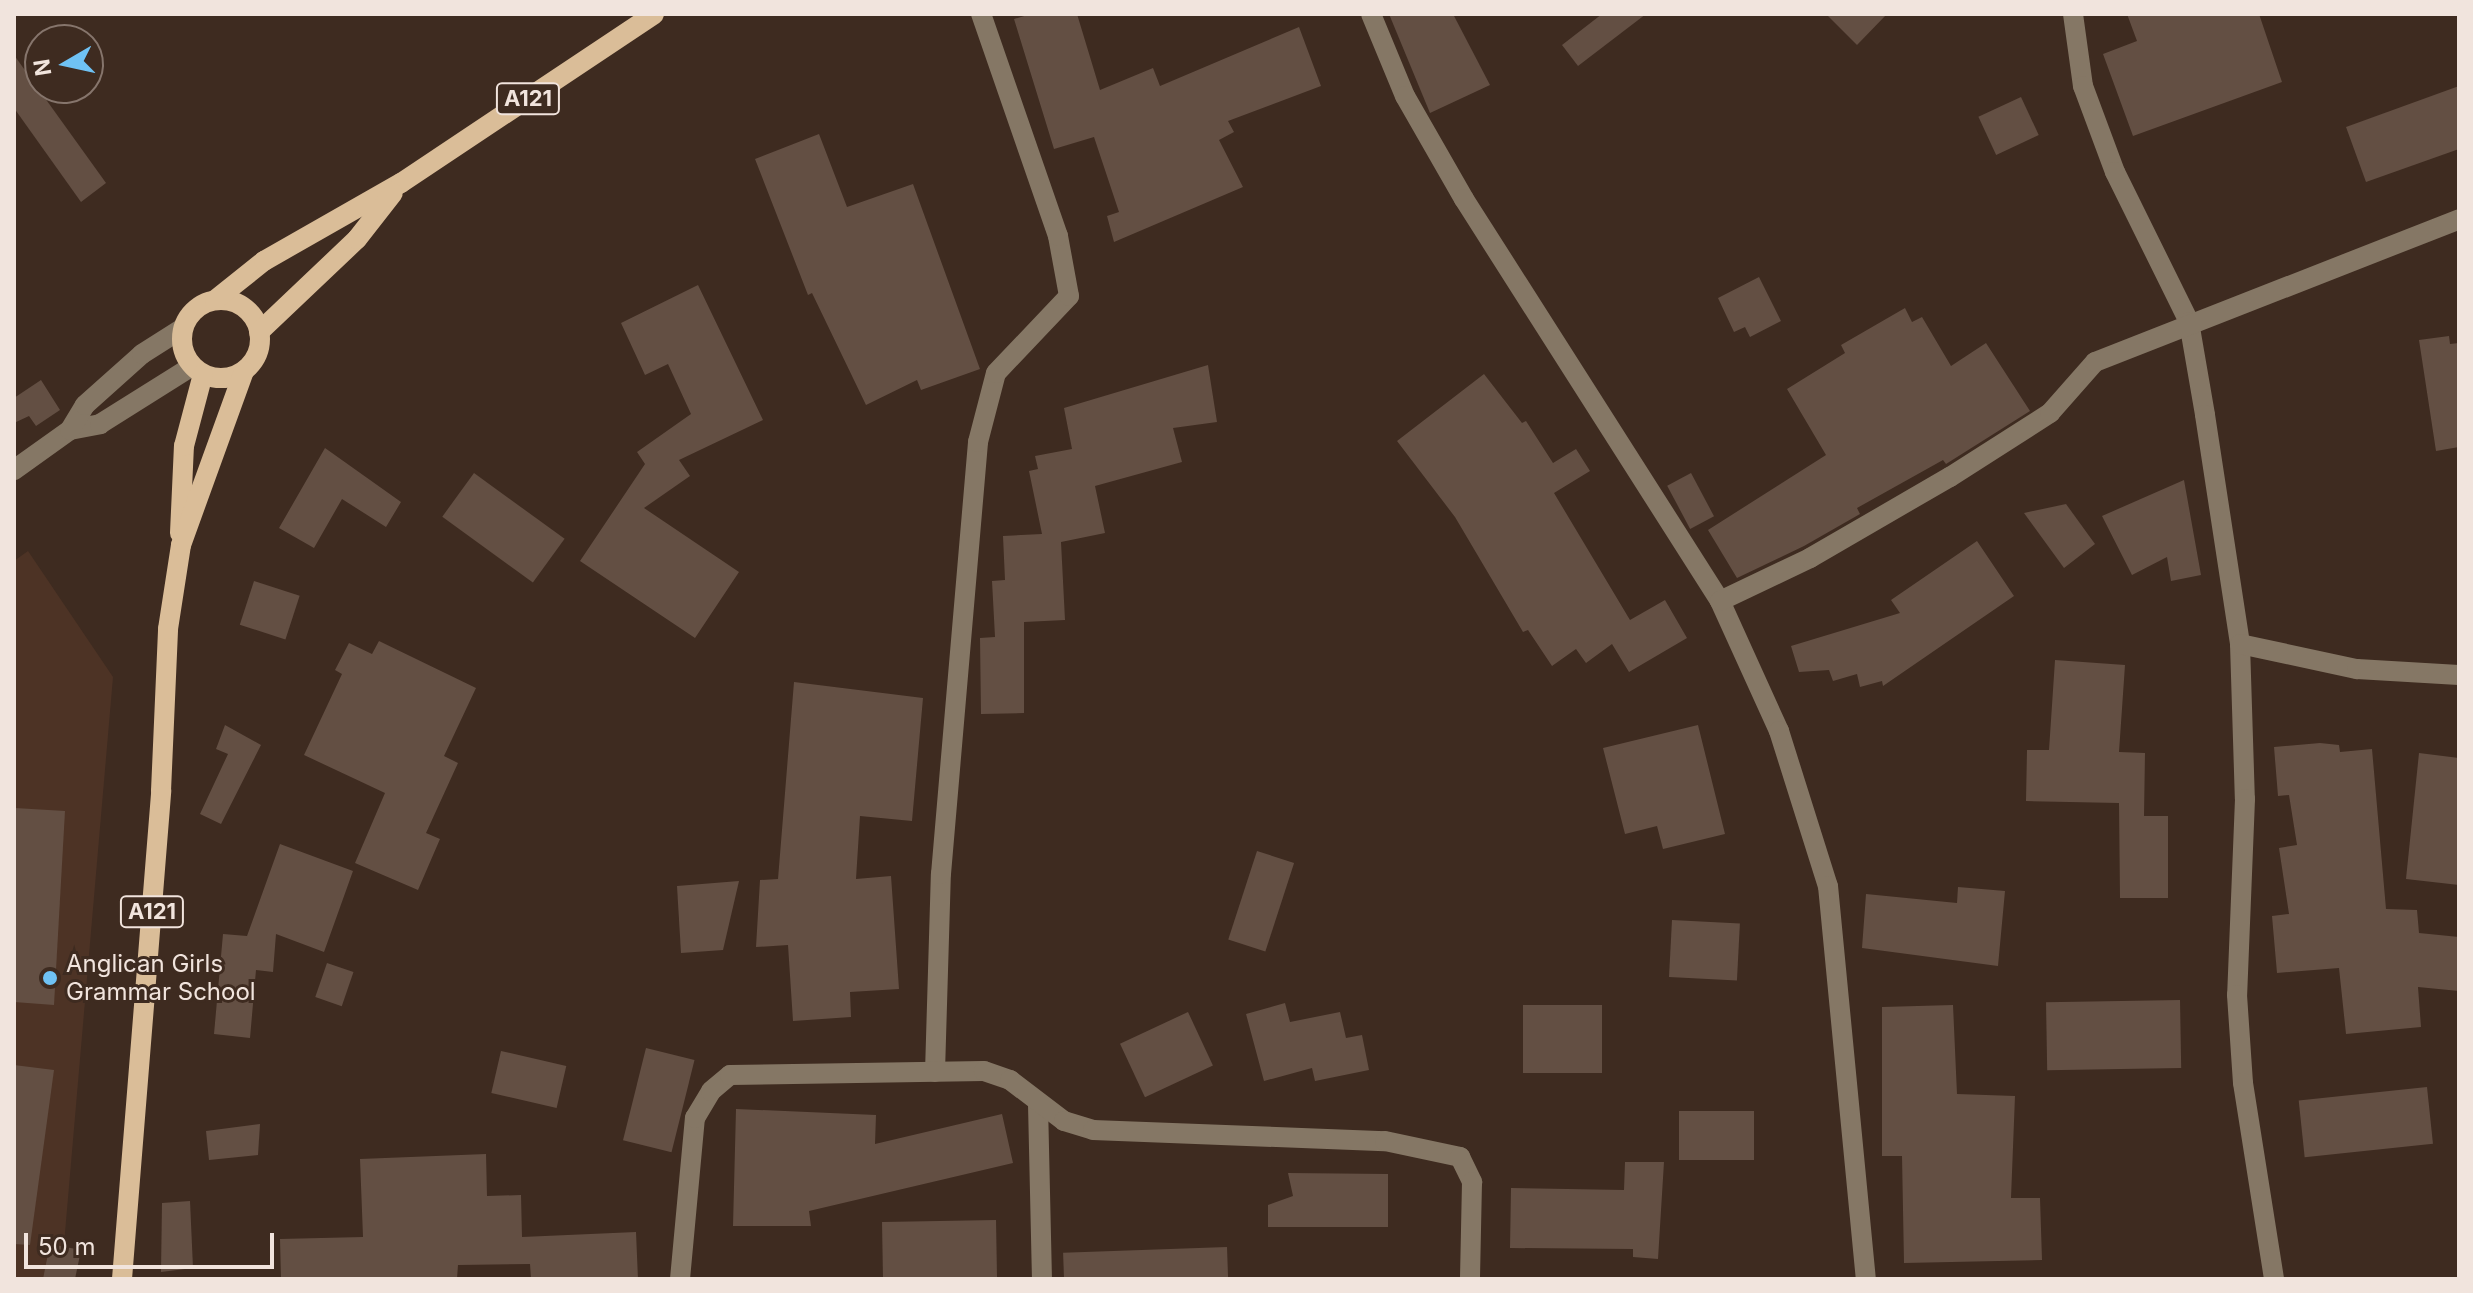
<!DOCTYPE html>
<html>
<head>
<meta charset="utf-8">
<style>
  body { margin:0 }
  #map { position:relative; width:2473px; height:1293px; overflow:hidden; background:#3e2b20; font-family:Inter,sans-serif }
  div>[style] { position:absolute }
  .built>* { inset:0; background:#4d3325 }
  .building>* { inset:0; background:#634f43; transform-origin:0 0 }
  .minor>* { height:20px; margin:-10px; padding:0 10px; transform-origin:10px; border-radius:10px; background:#857765 }
  .major>* { height:20px; margin:-10px; padding:0 10px; transform-origin:10px; border-radius:10px; background:#dabd98 }
  .major>.ring { margin:-10px; padding:0; box-sizing:content-box; background:none; border:20px solid #dabd98; border-radius:50% }
  .dots>* { width:22px; height:22px; translate:-50% -50%; box-sizing:border-box; border:4px solid #3e2b20; border-radius:50% }
  span { translate:-50% -50%; white-space:nowrap; text-align:center; line-height:1.15; -webkit-text-stroke:6px #3e2b20; paint-order:stroke }
  .shield-label span { padding:2px 6px; background:#3e2b20; border:2px solid; border-radius:6px; -webkit-text-stroke-width:0 }
  .shield-label { font-size:22px; color:#f1e4dd; font-weight:700 }
  .poi-label { font-size:24px; color:#f1e4dd }
  .left { translate:0 -50%; text-align:left }
  .frame { position:absolute; inset:0; border:16px solid #f1e4dd; pointer-events:none }
  .north { position:absolute; left:24px; top:24px; width:80px; height:80px; box-sizing:border-box; background:#3e2b20; border:2px solid #86756c; border-radius:50%; rotate:261deg; font-size:22px; font-weight:700; line-height:32px; text-align:center; color:#f1e4dd }
  .north::after { content:''; display:block; margin:auto; width:28px; height:36px; background:#6fc2f4; clip-path:polygon(50% 0,100% 100%,50% 72%,0 100%) }
  .scale { position:absolute; left:24px; top:1233px; width:250px; height:36px; box-sizing:border-box; border:4px solid #f1e4dd; border-top:0; padding-left:10px; font-size:24px; line-height:28px; white-space:nowrap; color:#f1e4dd; -webkit-text-stroke:6px #3e2b20; paint-order:stroke }
</style>
</head>
<body>
<div id="map">
  <div class="built">
    <i style="clip-path:polygon(28px 551px,113px 677px,61px 1279px,14px 1279px,14px 561px)"></i>
  </div>
  <div class="building">
    <i style="clip-path:polygon(1031px 14px,1077px 14px,1100px 90px,1153px 68px,1160px 86px,1299px 27px,1321px 86px,1228px 121px,1234px 132px,1219px 140px,1243px 187px,1114px 242px,1107px 216px,1119px 212px,1094px 137px,1054px 149px,1014px 19px)"></i>
    <i style="clip-path:polygon(1389px 14px,1453px 14px,1490px 85px,1430px 113px)"></i>
    <i style="clip-path:polygon(1602px 14px,1646px 14px,1578px 66px,1562px 45px)"></i>
    <i style="clip-path:polygon(1826px 14px,1887px 14px,1857px 45px)"></i>
    <i style="clip-path:polygon(2127px 14px,2259px 14px,2282px 82px,2133px 136px,2103px 54px,2137px 41px)"></i>
    <i style="clip-path:polygon(14px 55px,106px 183px,81px 202px,14px 108px)"></i>
    <i style="clip-path:polygon(2459px 86px,2459px 149px,2366px 182px,2346px 127px)"></i>
    <i style="left:2021px;top:97px;width:42px;height:47px;rotate:65deg"></i>
    <i style="clip-path:polygon(819px 134px,847px 207px,913px 184px,980px 369px,921px 390px,917px 380px,866px 405px,812px 293px,808px 295px,755px 159px)"></i>
    <i style="clip-path:polygon(1759px 277px,1781px 321px,1750px 337px,1745px 327px,1734px 332px,1718px 298px)"></i>
    <i style="clip-path:polygon(698px 285px,763px 420px,679px 460px,690px 476px,644px 508px,739px 572px,695px 638px,580px 561px,645px 464px,637px 452px,691px 414px,668px 364px,645px 375px,621px 323px)"></i>
    <i style="clip-path:polygon(1905px 308px,1912px 322px,1922px 317px,1951px 366px,1986px 343px,2030px 411px,1946px 464px,1943px 460px,1857px 508px,1860px 514px,1804px 546px,1737px 578px,1708px 530px,1826px 455px,1787px 389px,1845px 353px,1841px 345px)"></i>
    <i style="clip-path:polygon(2449px 336px,2450px 344px,2459px 343px,2459px 447px,2436px 451px,2419px 340px)"></i>
    <i style="clip-path:polygon(1208px 365px,1217px 422px,1173px 428px,1182px 462px,1095px 486px,1105px 533px,1061px 542px,1065px 620px,1024px 622px,1024px 713px,981px 714px,980px 638px,995px 637px,992px 581px,1005px 580px,1003px 536px,1042px 534px,1029px 471px,1038px 469px,1035px 456px,1072px 449px,1064px 408px)"></i>
    <i style="clip-path:polygon(1484px 374px,1522px 423px,1526px 421px,1553px 463px,1576px 449px,1590px 471px,1554px 493px,1630px 620px,1665px 600px,1687px 638px,1629px 672px,1612px 644px,1586px 663px,1576px 649px,1552px 666px,1528px 630px,1523px 632px,1455px 517px,1397px 441px)"></i>
    <i style="clip-path:polygon(41px 380px,60px 410px,36px 426px,29px 416px,14px 423px,14px 398px)"></i>
    <i style="clip-path:polygon(325px 448px,401px 502px,386px 527px,342px 499px,314px 548px,279px 528px)"></i>
    <i style="left:474px;top:473px;width:112px;height:54px;rotate:36deg"></i>
    <i style="left:1691px;top:473px;width:49px;height:27px;rotate:62deg"></i>
    <i style="clip-path:polygon(2184px 480px,2201px 575px,2171px 581px,2167px 557px,2132px 575px,2102px 516px)"></i>
    <i style="clip-path:polygon(2066px 504px,2095px 544px,2064px 568px,2024px 513px)"></i>
    <i style="clip-path:polygon(1977px 541px,2014px 596px,1883px 686px,1882px 681px,1860px 687px,1857px 674px,1833px 681px,1829px 670px,1799px 672px,1791px 646px,1900px 613px,1891px 600px)"></i>
    <i style="left:254px;top:581px;width:48px;height:46px;rotate:18deg"></i>
    <i style="clip-path:polygon(379px 641px,476px 688px,444px 756px,458px 763px,426px 833px,440px 839px,418px 890px,355px 863px,385px 793px,304px 755px,342px 674px,335px 670px,349px 643px,372px 654px)"></i>
    <i style="clip-path:polygon(2055px 660px,2125px 665px,2119px 752px,2145px 753px,2144px 816px,2168px 816px,2168px 898px,2120px 898px,2119px 803px,2026px 801px,2027px 750px,2049px 750px)"></i>
    <i style="clip-path:polygon(794px 682px,923px 698px,912px 821px,860px 816px,856px 879px,891px 876px,899px 989px,850px 992px,851px 1017px,793px 1021px,788px 945px,756px 947px,760px 880px,778px 879px)"></i>
    <i style="clip-path:polygon(225px 725px,261px 745px,221px 824px,200px 814px,228px 754px,216px 749px)"></i>
    <i style="clip-path:polygon(1698px 725px,1725px 834px,1663px 849px,1657px 826px,1625px 834px,1603px 748px)"></i>
    <i style="clip-path:polygon(2320px 743px,2339px 745px,2340px 752px,2372px 749px,2386px 909px,2417px 910px,2419px 933px,2459px 937px,2459px 991px,2418px 987px,2421px 1027px,2346px 1034px,2339px 968px,2277px 973px,2272px 916px,2289px 914px,2279px 848px,2297px 845px,2289px 795px,2278px 796px,2274px 747px)"></i>
    <i style="clip-path:polygon(2419px 753px,2459px 758px,2459px 885px,2406px 879px)"></i>
    <i style="clip-path:polygon(15px 808px,65px 811px,54px 1005px,14px 1002px)"></i>
    <i style="clip-path:polygon(280px 844px,353px 871px,324px 952px,276px 934px,273px 972px,256px 970px,250px 1038px,214px 1034px,223px 934px,247px 936px)"></i>
    <i style="left:1257px;top:851px;width:39px;height:93px;rotate:18deg"></i>
    <i style="clip-path:polygon(739px 881px,723px 950px,681px 953px,677px 886px)"></i>
    <i style="clip-path:polygon(1958px 887px,2005px 891px,1998px 966px,1862px 948px,1866px 894px,1957px 903px)"></i>
    <i style="left:1672px;top:920px;width:68px;height:57px;rotate:3deg"></i>
    <i style="left:327px;top:963px;width:28px;height:36px;rotate:19deg"></i>
    <i style="left:2180px;top:1000px;width:68px;height:134px;rotate:89deg"></i>
    <i style="clip-path:polygon(1285px 1003px,1290px 1022px,1340px 1012px,1346px 1038px,1362px 1035px,1369px 1070px,1315px 1081px,1312px 1068px,1264px 1081px,1246px 1014px)"></i>
    <i style="left:1523px;top:1005px;width:79px;height:68px"></i>
    <i style="clip-path:polygon(1953px 1005px,1957px 1094px,2015px 1096px,2011px 1198px,2040px 1198px,2042px 1260px,1904px 1263px,1902px 1156px,1882px 1156px,1882px 1007px)"></i>
    <i style="left:1188px;top:1012px;width:59px;height:75px;rotate:65deg"></i>
    <i style="left:646px;top:1048px;width:50px;height:95px;rotate:14deg"></i>
    <i style="left:501px;top:1051px;width:67px;height:43px;rotate:13deg"></i>
    <i style="clip-path:polygon(14px 1065px,54px 1070px,30px 1245px,14px 1244px)"></i>
    <i style="left:2427px;top:1087px;width:57px;height:129px;rotate:84deg"></i>
    <i style="clip-path:polygon(736px 1109px,876px 1115px,875px 1144px,1002px 1114px,1013px 1163px,809px 1211px,811px 1226px,733px 1226px)"></i>
    <i style="left:1679px;top:1111px;width:75px;height:49px"></i>
    <i style="clip-path:polygon(260px 1124px,258px 1155px,209px 1160px,206px 1131px)"></i>
    <i style="clip-path:polygon(486px 1154px,487px 1196px,521px 1195px,522px 1237px,636px 1232px,638px 1279px,531px 1279px,530px 1264px,458px 1265px,457px 1279px,281px 1279px,280px 1239px,363px 1237px,360px 1159px)"></i>
    <i style="clip-path:polygon(1625px 1162px,1664px 1162px,1658px 1259px,1633px 1257px,1633px 1249px,1510px 1248px,1511px 1188px,1624px 1190px)"></i>
    <i style="clip-path:polygon(1288px 1173px,1388px 1174px,1388px 1227px,1268px 1227px,1268px 1205px,1293px 1196px)"></i>
    <i style="clip-path:polygon(190px 1201px,193px 1268px,161px 1272px,162px 1203px)"></i>
    <i style="left:996px;top:1220px;width:59px;height:114px;rotate:89deg"></i>
    <i style="clip-path:polygon(50px 1244px,81px 1250px,75px 1279px,43px 1279px)"></i>
    <i style="left:1227px;top:1247px;width:32px;height:164px;rotate:88deg"></i>
  </div>
  <div class="minor">
    <i style="left:1371px;top:14px;width:89px;rotate:67.5deg"></i>
    <i style="left:1405px;top:96px;width:119px;rotate:60.2deg"></i>
    <i style="left:1464px;top:199px;width:477px;rotate:57.5deg"></i>
    <i style="left:1720px;top:601px;width:143px;rotate:65.6deg"></i>
    <i style="left:1779px;top:731px;width:163px;rotate:72.5deg"></i>
    <i style="left:1828px;top:886px;width:395px;rotate:84.5deg"></i>
    <i style="left:2073px;top:14px;width:73px;rotate:82.1deg"></i>
    <i style="left:2083px;top:86px;width:92px;rotate:69.6deg"></i>
    <i style="left:2115px;top:172px;width:167px;rotate:63.7deg"></i>
    <i style="left:2189px;top:322px;width:94px;rotate:80.2deg"></i>
    <i style="left:2205px;top:415px;width:232px;rotate:81.3deg"></i>
    <i style="left:2240px;top:644px;width:155px;rotate:88.2deg"></i>
    <i style="left:2245px;top:799px;width:196px;rotate:92.3deg"></i>
    <i style="left:2237px;top:995px;width:88px;rotate:86.1deg"></i>
    <i style="left:2243px;top:1083px;width:198px;rotate:81deg"></i>
    <i style="left:70px;top:430px;width:31px;rotate:-11deg"></i>
    <i style="left:100px;top:424px;width:107px;rotate:-32.1deg"></i>
    <i style="left:14px;top:470px;width:69px;rotate:-35.5deg"></i>
    <i style="left:70px;top:430px;width:29px;rotate:-59deg"></i>
    <i style="left:85px;top:405px;width:76px;rotate:-41.8deg"></i>
    <i style="left:142px;top:354px;width:49px;rotate:-32.4deg"></i>
    <i style="left:1720px;top:601px;width:100px;rotate:-25.5deg"></i>
    <i style="left:1810px;top:558px;width:162px;rotate:-30.1deg"></i>
    <i style="left:1950px;top:477px;width:119px;rotate:-32.6deg"></i>
    <i style="left:2050px;top:413px;width:68px;rotate:-48.6deg"></i>
    <i style="left:2095px;top:362px;width:391px;rotate:-21.4deg"></i>
    <i style="left:2240px;top:644px;width:120px;rotate:12.1deg"></i>
    <i style="left:2357px;top:669px;width:102px;rotate:3.4deg"></i>
    <i style="left:935px;top:1072px;width:198px;rotate:-88.3deg"></i>
    <i style="left:941px;top:874px;width:434px;rotate:-85.1deg"></i>
    <i style="left:978px;top:442px;width:71px;rotate:-75.4deg"></i>
    <i style="left:996px;top:373px;width:106px;rotate:-46.5deg"></i>
    <i style="left:1069px;top:296px;width:61px;rotate:-100.4deg"></i>
    <i style="left:1058px;top:236px;width:235px;rotate:-109.1deg"></i>
    <i style="left:1038px;top:1104px;width:175px;rotate:88.7deg"></i>
    <i style="left:680px;top:1279px;width:162px;rotate:-84.7deg"></i>
    <i style="left:695px;top:1118px;width:31px;rotate:-59deg"></i>
    <i style="left:711px;top:1091px;width:25px;rotate:-40deg"></i>
    <i style="left:730px;top:1075px;width:254px;rotate:-0.9deg"></i>
    <i style="left:984px;top:1071px;width:28px;rotate:19deg"></i>
    <i style="left:1010px;top:1080px;width:68px;rotate:37.2deg"></i>
    <i style="left:1064px;top:1121px;width:30px;rotate:17deg"></i>
    <i style="left:1093px;top:1130px;width:292px;rotate:2.2deg"></i>
    <i style="left:1385px;top:1141px;width:77px;rotate:12deg"></i>
    <i style="left:1460px;top:1157px;width:28px;rotate:64deg"></i>
    <i style="left:1472px;top:1182px;width:97px;rotate:91.2deg"></i>
  </div>
  <div class="major">
    <i class="ring" style="left:182px;top:300px;width:58px;height:58px"></i>
    <i style="left:215px;top:300px;width:63px;rotate:-38.5deg"></i>
    <i style="left:264px;top:261px;width:158px;rotate:-29.7deg"></i>
    <i style="left:401px;top:183px;width:304px;rotate:-33.7deg"></i>
    <i style="left:259px;top:332px;width:135px;rotate:-43.5deg"></i>
    <i style="left:357px;top:239px;width:58px;rotate:-52deg"></i>
    <i style="left:180px;top:533px;width:87px;rotate:-87.4deg"></i>
    <i style="left:184px;top:446px;width:74px;rotate:-75.2deg"></i>
    <i style="left:122px;top:1279px;width:490px;rotate:-85.4deg"></i>
    <i style="left:161px;top:791px;width:162px;rotate:-87.5deg"></i>
    <i style="left:168px;top:629px;width:85px;rotate:-81.2deg"></i>
    <i style="left:181px;top:545px;width:185px;rotate:-70.1deg"></i>
  </div>
  <div class="dots">
    <i style="left:50px;top:978px;background:#6fc2f4"></i>
  </div>
  <div class="shield-label">
    <span style="left:528px;top:99px">A121</span>
    <span style="left:152px;top:912px">A121</span>
  </div>
  <div class="poi-label">
    <span class="left" style="left:66px;top:978px">Anglican Girls<br>Grammar School</span>
  </div>
  <div class="frame"></div>
  <div class="north">N</div>
  <div class="scale">50 m</div>
</div>
</body>
</html>
